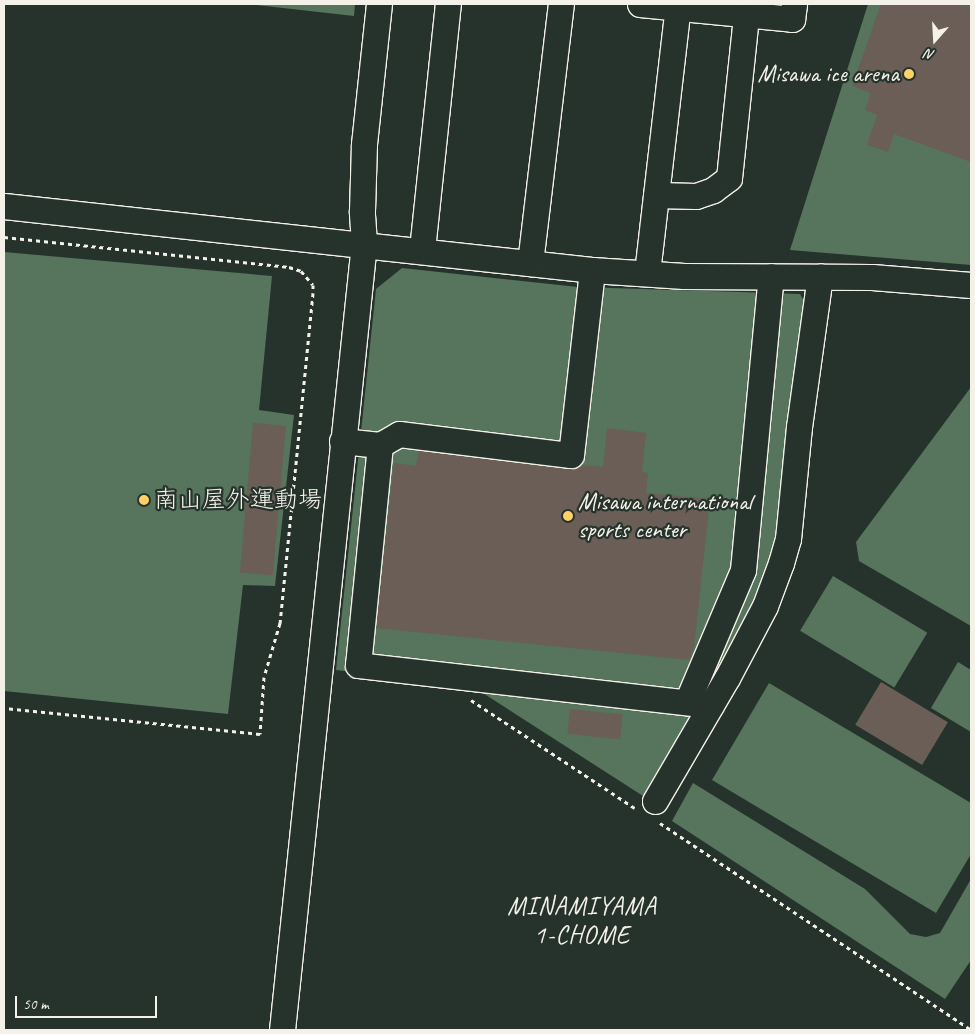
<!DOCTYPE html>
<html>
<head>
<meta charset="utf-8">
<style>
  body { margin:0 }
  #map { position:relative; width:975px; height:1034px; overflow:hidden; background:#26332d; font-family:Caveat,"Klee One",sans-serif }
  div>[style] { position:absolute }
  .green>* { inset:0; background:#57745c; transform-origin:0 0 }
  .building>* { inset:0; background:#6a5e56; transform-origin:0 0 }
  .path>* { height:3px; margin-top:-1.5px; transform-origin:0; background:repeating-linear-gradient(90deg,#f4f1e8 0 4px,transparent 0 8px) }
  .roads { filter:drop-shadow(1px 0 #f4f1e8) drop-shadow(-1px 0 #f4f1e8) drop-shadow(0 1px #f4f1e8) drop-shadow(0 -1px #f4f1e8) }
  .minor>* { height:25px; margin:-12.5px; padding:0 12.5px; transform-origin:12.5px; border-radius:12.5px; background:#26332d }
  .dots>* { width:14px; height:14px; translate:-50% -50%; box-sizing:border-box; border:2px solid #26332d; border-radius:50% }
  span { translate:-50% -50%; white-space:nowrap; text-align:center; line-height:1.15; -webkit-text-stroke:4.5px #26332d; paint-order:stroke }
  .poi-label { font-size:24px; color:#f4f1e8 }
  .right { translate:-100% -50%; text-align:right }
  .left { translate:0 -50%; text-align:left }
  .neighbourhood-label { font-size:25px; color:#f4f1e8; letter-spacing:1px }
  .frame { position:absolute; inset:0; border:5px solid #f4f1e8; pointer-events:none }
  .north { position:absolute; left:910px; top:15px; width:50px; height:50px; -webkit-text-stroke:4px #26332d; paint-order:stroke; rotate:199deg; font-size:14px; font-weight:700; line-height:20px; text-align:center; color:#f4f1e8 }
  .north::after { content:''; display:block; margin:auto; width:18px; height:22px; background:#f4f1e8; clip-path:polygon(50% 0,100% 100%,50% 72%,0 100%) }
  .scale { position:absolute; left:15px; top:996px; width:142px; height:22px; box-sizing:border-box; border:2px solid #f4f1e8; border-top:0; padding-left:6px; font-size:15px; line-height:18px; white-space:nowrap; color:#f4f1e8; -webkit-text-stroke:4px #26332d; paint-order:stroke }
</style>
</head>
<body>
<div id="map">
  <div class="green">
    <i style="clip-path:polygon(247px 4px,355px 4px,354px 16px)"></i>
    <i style="clip-path:polygon(868px 4px,971px 4px,971px 265px,790px 250px)"></i>
    <i style="clip-path:polygon(4px 252px,272px 276px,259px 410px,294px 415px,275px 586px,243px 585px,228px 714px,4px 691px)"></i>
    <i style="clip-path:polygon(402px 268px,578px 287px,800px 294px,805px 303px,787px 492px,768px 586px,648px 796px,643px 796px,472px 686px,336px 670px,376px 289px)"></i>
    <i style="clip-path:polygon(971px 387px,971px 626px,859px 561px,856px 542px)"></i>
    <i style="left:833px;top:576px;width:110px;height:64px;rotate:31deg"></i>
    <i style="clip-path:polygon(958px 662px,971px 670px,971px 732px,931px 708px)"></i>
    <i style="clip-path:polygon(769px 683px,971px 803px,971px 854px,936px 913px,712px 780px)"></i>
    <i style="clip-path:polygon(693px 783px,865px 889px,910px 934px,926px 937px,940px 933px,971px 879px,971px 960px,945px 999px,672px 821px)"></i>
  </div>
  <div class="building">
    <i style="clip-path:polygon(881px 4px,971px 4px,971px 162px,894px 134px,888px 152px,867px 145px,877px 115px,865px 110px,871px 93px,852px 86px)"></i>
    <i style="left:253px;top:423px;width:33px;height:150px;rotate:5deg"></i>
    <i style="clip-path:polygon(607px 428px,646px 433px,642px 472px,648px 473px,646px 493px,710px 499px,694px 648px,689px 660px,376px 628px,394px 463px,416px 466px,418px 451px,569px 469px,581px 465px,603px 467px)"></i>
    <i style="left:881px;top:682px;width:78px;height:50px;rotate:31deg"></i>
    <i style="left:570px;top:709px;width:53px;height:25px;rotate:6deg"></i>
  </div>
  <div class="path">
    <i style="left:4px;top:237px;width:287px;rotate:6deg"></i>
    <i style="left:289px;top:267px;width:13px;rotate:18deg"></i>
    <i style="left:301px;top:271px;width:18px;rotate:49deg"></i>
    <i style="left:313px;top:285px;width:8px;rotate:90deg"></i>
    <i style="left:313px;top:293px;width:332px;rotate:95.7deg"></i>
    <i style="left:280px;top:623px;width:56px;rotate:106.5deg"></i>
    <i style="left:264px;top:677px;width:57px;rotate:94deg"></i>
    <i style="left:260px;top:734px;width:257px;rotate:-174.2deg"></i>
    <i style="left:471px;top:700px;width:196px;rotate:33.4deg"></i>
    <i style="left:660px;top:823px;width:374px;rotate:33.6deg"></i>
  </div>
  <div class="roads">
    <div class="minor">
      <i style="left:640px;top:4px;width:153px;rotate:5.6deg"></i>
      <i style="left:792px;top:19px;width:15px;rotate:-82deg"></i>
      <i style="left:656px;top:195px;width:40px;rotate:1.4deg"></i>
      <i style="left:696px;top:196px;width:18px;rotate:-19deg"></i>
      <i style="left:713px;top:190px;width:20px;rotate:-37deg"></i>
      <i style="left:729px;top:178px;width:164px;rotate:-84deg"></i>
      <i style="left:4px;top:206px;width:591px;rotate:6.21deg"></i>
      <i style="left:592px;top:270px;width:92px;rotate:3.7deg"></i>
      <i style="left:684px;top:276px;width:188px;rotate:0.3deg"></i>
      <i style="left:872px;top:277px;width:99px;rotate:4.6deg"></i>
      <i style="left:422px;top:250px;width:247px;rotate:-84deg"></i>
      <i style="left:530px;top:263px;width:261px;rotate:-83.2deg"></i>
      <i style="left:647px;top:273px;width:271px;rotate:-83.4deg"></i>
      <i style="left:342px;top:441px;width:38px;rotate:6deg"></i>
      <i style="left:380px;top:445px;width:22px;rotate:-30deg"></i>
      <i style="left:399px;top:434px;width:173px;rotate:7deg"></i>
      <i style="left:571px;top:455px;width:186px;rotate:-83.5deg"></i>
      <i style="left:380px;top:445px;width:221px;rotate:95.7deg"></i>
      <i style="left:358px;top:665px;width:355px;rotate:6.5deg"></i>
      <i style="left:687px;top:702px;width:143px;rotate:-67deg"></i>
      <i style="left:743px;top:570px;width:295px;rotate:-84.6deg"></i>
      <i style="left:655px;top:801px;width:143px;rotate:-59.7deg"></i>
      <i style="left:727px;top:678px;width:81px;rotate:-62.2deg"></i>
      <i style="left:765px;top:606px;width:46px;rotate:-69.6deg"></i>
      <i style="left:781px;top:563px;width:25px;rotate:-74deg"></i>
      <i style="left:788px;top:539px;width:113px;rotate:-84.4deg"></i>
      <i style="left:799px;top:427px;width:152px;rotate:-82.1deg"></i>
      <i style="left:282px;top:1030px;width:791px;rotate:-84.05deg"></i>
      <i style="left:364px;top:243px;width:32px;rotate:-94deg"></i>
      <i style="left:362px;top:211px;width:67px;rotate:-88.3deg"></i>
      <i style="left:364px;top:144px;width:141px;rotate:-83.9deg"></i>
    </div>
  </div>
  <div class="dots">
    <i style="left:909px;top:74px;background:#ffd166"></i>
    <i style="left:144px;top:500px;background:#ffd166"></i>
    <i style="left:568px;top:516px;background:#ffd166"></i>
  </div>
  <div class="poi-label">
    <span class="right" style="left:899px;top:74px">Misawa ice arena</span>
    <span class="left" style="left:154px;top:500px">南山屋外運動場</span>
    <span class="left" style="left:578px;top:516px">Misawa international<br>sports center</span>
  </div>
  <div class="neighbourhood-label">
    <span style="left:582px;top:921px">MINAMIYAMA<br>1-CHOME</span>
  </div>
  <div class="frame"></div>
  <div class="north">N</div>
  <div class="scale">50 m</div>
</div>
</body>
</html>
